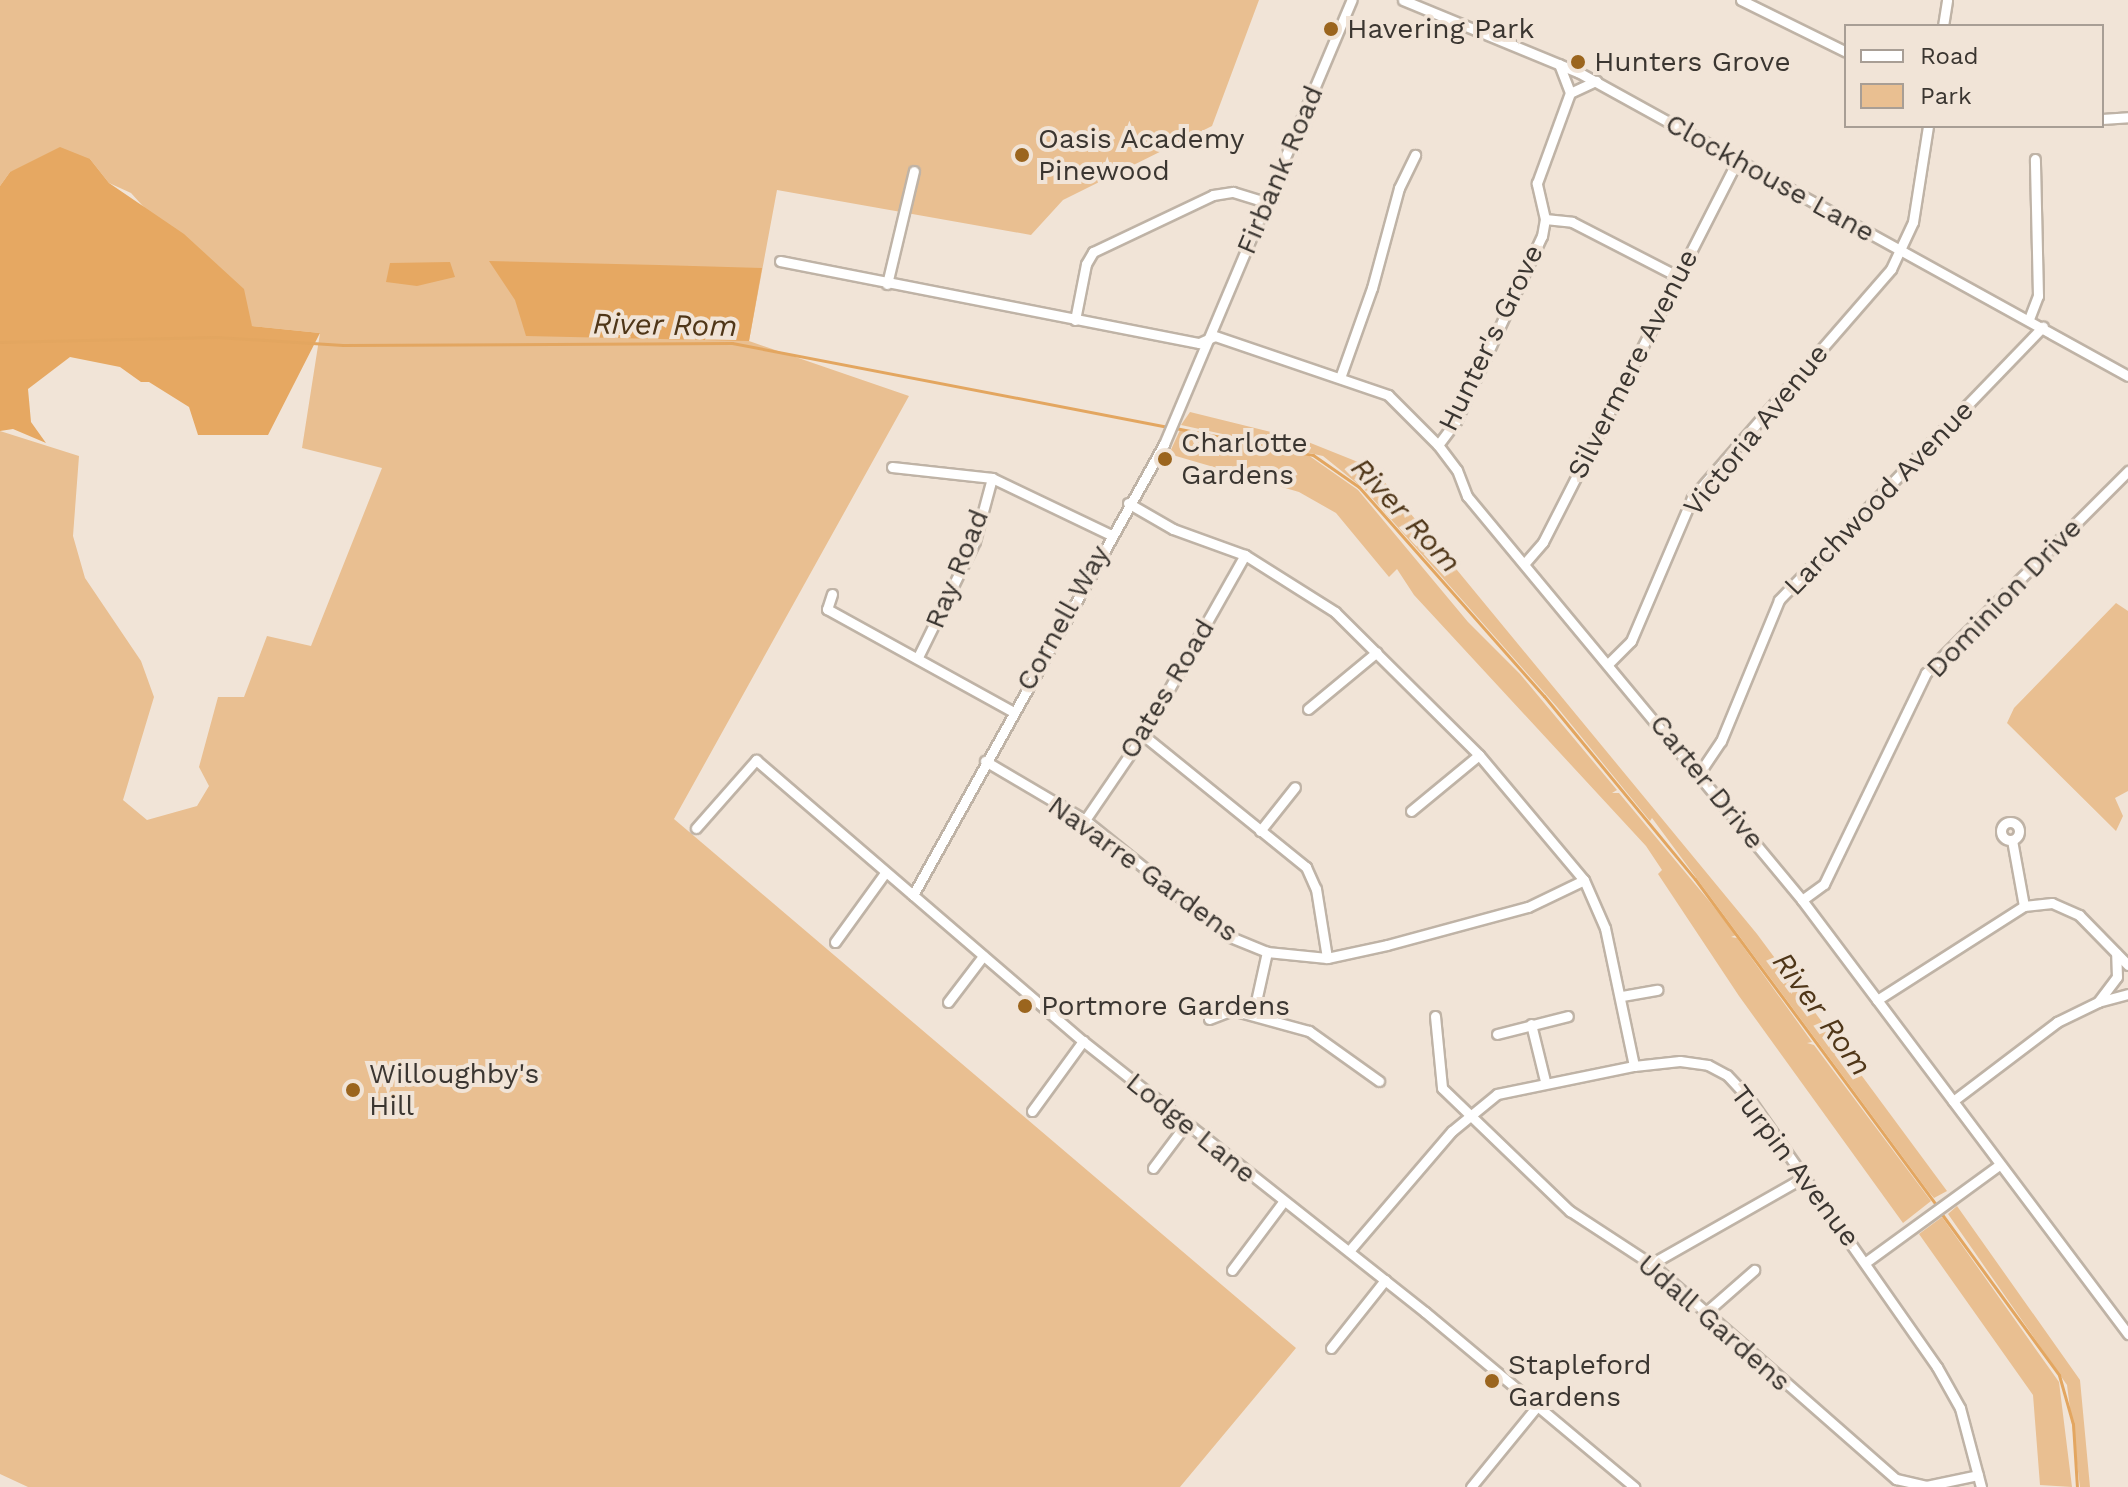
<!DOCTYPE html>
<html>
<head>
<meta charset="utf-8">
<style>
  body { margin:0 }
  #map { position:relative; width:2128px; height:1487px; overflow:hidden; background:#f1e4d7; font-family:"Work Sans",sans-serif }
  div>[style] { position:absolute }
  .green>* { inset:0; background:#e9bf91 }
  .forest>* { inset:0; background:#e6a862 }
  .stream>* { height:3px; margin:-1.5px; padding:0 1.5px; transform-origin:1.5px; border-radius:1.5px; background:#e3a660 }
  .roads { filter:drop-shadow(2px 0 #bfb3a6) drop-shadow(-2px 0 #bfb3a6) drop-shadow(0 2px #bfb3a6) drop-shadow(0 -2px #bfb3a6) }
  .minor>* { height:9px; margin:-4.5px; padding:0 4.5px; transform-origin:4.5px; border-radius:4.5px; background:#fff }
  .minor>.ring { margin:-4.5px; padding:0; box-sizing:content-box; background:none; border:9px solid #fff; border-radius:50% }
  .dots>* { width:22px; height:22px; translate:-50% -50%; box-sizing:border-box; border:4px solid #f1e4d7; border-radius:50% }
  span { translate:-50% -50%; white-space:nowrap; text-align:center; line-height:1.15; -webkit-text-stroke:8px #f1e4d7; paint-order:stroke }
  .poi-label { font-size:28px; color:#3b3631 }
  .left { translate:0 -50%; text-align:left }
  .street-label { font-size:28px; color:#3b3631 }
  .water-label { font-size:30px; color:#4f3618; font-style:italic }
  .legend { position:absolute; left:1844px; top:24px; width:260px; height:104px; box-sizing:border-box; background:#f1e4d7; border:2px solid #a89e95; margin:0; padding:10px 14px; list-style:none; font-size:24px; color:#3b3631 }
  .legend li { display:flex; align-items:center; gap:16px; height:40px }
  .legend b { width:40px; border:2px solid #a89e95 }
</style>
</head>
<body>
<div id="map">
  <div class="green">
    <i style="clip-path:polygon(0 0,1259px 0,1212px 126px,1063px 200px,1031px 235px,777px 190px,749px 341px,909px 396px,674px 819px,1296px 1348px,1180px 1487px,28px 1487px,0 1474px,0 431px,79px 456px,73px 536px,85px 578px,141px 661px,154px 697px,123px 800px,147px 820px,197px 806px,209px 786px,199px 767px,218px 697px,244px 697px,267px 636px,311px 646px,382px 468px,302px 448px,320px 333px,252px 326px,131px 193px,109px 183px,90px 159px,10px 172px,0 186px)"></i>
    <i style="clip-path:polygon(1190px 412px,1303px 440px,1373px 468px,1757px 934px,1947px 1191px,1934px 1198px,1928px 1191px,1652px 818px,1650px 821px,1557px 707px,1364px 489px,1323px 456px,1181px 425px)"></i>
    <i style="clip-path:polygon(1180px 430px,1219px 437px,1215px 443px,1224px 438px,1308px 455px,1358px 490px,1468px 622px,1520px 674px,1617px 790px,1612px 793px,1619px 793px,1710px 902px,1736px 935px,1731px 937px,1737px 938px,1812px 1042px,1807px 1043px,1814px 1045px,1931px 1201px,1903px 1223px,1739px 996px,1658px 874px,1662px 870px,1646px 846px,1414px 595px,1397px 569px,1389px 577px,1336px 513px,1299px 492px,1169px 454px)"></i>
    <i style="clip-path:polygon(2116px 603px,2128px 611px,2128px 791px,2115px 798px,2123px 816px,2116px 831px,2007px 723px,2014px 708px)"></i>
    <i style="clip-path:polygon(1957px 1206px,2080px 1380px,2090px 1487px,2080px 1487px,2067px 1385px,1948px 1214px)"></i>
    <i style="clip-path:polygon(1942px 1217px,2059px 1382px,2072px 1487px,2040px 1485px,2033px 1395px,1919px 1234px)"></i>
  </div>
  <div class="forest">
    <i style="clip-path:polygon(60px 147px,90px 159px,109px 183px,184px 234px,244px 289px,252px 326px,320px 333px,268px 435px,198px 435px,189px 407px,149px 382px,141px 382px,120px 367px,70px 357px,28px 389px,31px 422px,46px 443px,13px 429px,0 431px,0 186px,10px 172px)"></i>
    <i style="clip-path:polygon(489px 261px,659px 265px,762px 268px,749px 341px,526px 336px,515px 300px)"></i>
    <i style="clip-path:polygon(450px 262px,455px 277px,417px 286px,386px 282px,390px 263px)"></i>
  </div>
  <div class="stream">
    <i style="left:0;top:342px;width:216px;rotate:-1.3deg"></i>
    <i style="left:216px;top:337px;width:127px;rotate:3.6deg"></i>
    <i style="left:343px;top:345px;width:389px;rotate:-0.3deg"></i>
    <i style="left:732px;top:343px;width:444px;rotate:10.9deg"></i>
    <i style="left:1175px;top:428px;width:141px;rotate:11.1deg"></i>
    <i style="left:1313px;top:455px;width:56px;rotate:34.8deg"></i>
    <i style="left:1359px;top:487px;width:279px;rotate:48.5deg"></i>
    <i style="left:1544px;top:696px;width:237px;rotate:50.5deg"></i>
    <i style="left:1695px;top:879px;width:407px;rotate:53.5deg"></i>
    <i style="left:1941px;top:1213px;width:200px;rotate:53.9deg"></i>
    <i style="left:2059px;top:1375px;width:51px;rotate:74.1deg"></i>
    <i style="left:2073px;top:1424px;width:63px;rotate:86.4deg"></i>
  </div>
  <div class="roads">
    <div class="minor">
      <i style="left:1403px;top:0;width:189px;rotate:22.4deg"></i>
      <i style="left:1578px;top:72px;width:628px;rotate:28.93deg"></i>
      <i style="left:1741px;top:0;width:117px;rotate:26.3deg"></i>
      <i style="left:1943px;top:26px;width:26px;rotate:-81deg"></i>
      <i style="left:1559px;top:64px;width:31px;rotate:69deg"></i>
      <i style="left:1570px;top:93px;width:29px;rotate:-25deg"></i>
      <i style="left:2102px;top:119px;width:26px;rotate:-4deg"></i>
      <i style="left:1545px;top:219px;width:27px;rotate:6deg"></i>
      <i style="left:1572px;top:222px;width:118px;rotate:27.2deg"></i>
      <i style="left:780px;top:261px;width:427px;rotate:11.1deg"></i>
      <i style="left:1199px;top:343px;width:17px;rotate:-24deg"></i>
      <i style="left:1215px;top:336px;width:183px;rotate:18.8deg"></i>
      <i style="left:1388px;top:395px;width:71px;rotate:45deg"></i>
      <i style="left:1438px;top:445px;width:31px;rotate:53deg"></i>
      <i style="left:1457px;top:470px;width:28px;rotate:69deg"></i>
      <i style="left:1467px;top:496px;width:525px;rotate:50.33deg"></i>
      <i style="left:1802px;top:900px;width:543px;rotate:53.09deg"></i>
      <i style="left:887px;top:284px;width:116px;rotate:-76.6deg"></i>
      <i style="left:2029px;top:319px;width:25px;rotate:-69deg"></i>
      <i style="left:2038px;top:296px;width:137px;rotate:-91.3deg"></i>
      <i style="left:1075px;top:320px;width:57px;rotate:-78.9deg"></i>
      <i style="left:1086px;top:264px;width:14px;rotate:-60deg"></i>
      <i style="left:1093px;top:252px;width:133px;rotate:-25.4deg"></i>
      <i style="left:1213px;top:195px;width:20px;rotate:-9deg"></i>
      <i style="left:1233px;top:192px;width:34px;rotate:17deg"></i>
      <i style="left:1341px;top:375px;width:92px;rotate:-70.4deg"></i>
      <i style="left:1372px;top:288px;width:104px;rotate:-74.9deg"></i>
      <i style="left:1399px;top:188px;width:37px;rotate:-64deg"></i>
      <i style="left:1438px;top:445px;width:30px;rotate:-53deg"></i>
      <i style="left:1456px;top:421px;width:204px;rotate:-65.1deg"></i>
      <i style="left:1542px;top:236px;width:17px;rotate:-80deg"></i>
      <i style="left:1545px;top:219px;width:37px;rotate:-103deg"></i>
      <i style="left:1537px;top:183px;width:96px;rotate:-69.9deg"></i>
      <i style="left:892px;top:467px;width:101px;rotate:6.3deg"></i>
      <i style="left:992px;top:478px;width:130px;rotate:25.6deg"></i>
      <i style="left:1128px;top:503px;width:52px;rotate:30deg"></i>
      <i style="left:1173px;top:529px;width:77px;rotate:19.9deg"></i>
      <i style="left:1245px;top:555px;width:107px;rotate:32.3deg"></i>
      <i style="left:1335px;top:612px;width:203px;rotate:44.8deg"></i>
      <i style="left:1479px;top:755px;width:163px;rotate:50deg"></i>
      <i style="left:1584px;top:880px;width:52px;rotate:66.4deg"></i>
      <i style="left:1605px;top:928px;width:141px;rotate:78.1deg"></i>
      <i style="left:1524px;top:564px;width:29px;rotate:-49deg"></i>
      <i style="left:1543px;top:542px;width:429px;rotate:-63deg"></i>
      <i style="left:832px;top:594px;width:16px;rotate:108deg"></i>
      <i style="left:827px;top:609px;width:211px;rotate:28.9deg"></i>
      <i style="left:918px;top:657px;width:129px;rotate:-63.8deg"></i>
      <i style="left:975px;top:541px;width:65px;rotate:-74.9deg"></i>
      <i style="left:1609px;top:663px;width:31px;rotate:-45deg"></i>
      <i style="left:1631px;top:641px;width:155px;rotate:-66.9deg"></i>
      <i style="left:1692px;top:498px;width:303px;rotate:-49deg"></i>
      <i style="left:1891px;top:269px;width:52px;rotate:-64.9deg"></i>
      <i style="left:1913px;top:222px;width:97px;rotate:-81.1deg"></i>
      <i style="left:1308px;top:709px;width:89px;rotate:-39.6deg"></i>
      <i style="left:1143px;top:735px;width:210px;rotate:39deg"></i>
      <i style="left:1306px;top:867px;width:24px;rotate:66deg"></i>
      <i style="left:1316px;top:889px;width:70px;rotate:80.9deg"></i>
      <i style="left:985px;top:761px;width:116px;rotate:30.5deg"></i>
      <i style="left:1085px;top:820px;width:184px;rotate:39deg"></i>
      <i style="left:1228px;top:936px;width:42px;rotate:22.3deg"></i>
      <i style="left:1267px;top:952px;width:60px;rotate:5.7deg"></i>
      <i style="left:1327px;top:958px;width:61px;rotate:-12.2deg"></i>
      <i style="left:1387px;top:945px;width:146px;rotate:-15.1deg"></i>
      <i style="left:1528px;top:907px;width:62px;rotate:-25.7deg"></i>
      <i style="left:1700px;top:772px;width:37px;rotate:-56deg"></i>
      <i style="left:1721px;top:741px;width:152px;rotate:-67.6deg"></i>
      <i style="left:1779px;top:600px;width:380px;rotate:-46deg"></i>
      <i style="left:1411px;top:811px;width:88px;rotate:-39.5deg"></i>
      <i style="left:1085px;top:820px;width:103px;rotate:-55.7deg"></i>
      <i style="left:1143px;top:735px;width:207px;rotate:-60.5deg"></i>
      <i class="ring" style="left:2001px;top:822px;width:9px;height:9px"></i>
      <i style="left:696px;top:828px;width:91px;rotate:-48.6deg"></i>
      <i style="left:756px;top:760px;width:431px;rotate:40.7deg"></i>
      <i style="left:1083px;top:1041px;width:436px;rotate:38.4deg"></i>
      <i style="left:1425px;top:1312px;width:273px;rotate:39.9deg"></i>
      <i style="left:1260px;top:831px;width:56px;rotate:-51.5deg"></i>
      <i style="left:2012px;top:840px;width:67px;rotate:79.7deg"></i>
      <i style="left:913px;top:895px;width:516px;rotate:-60.9deg"></i>
      <i style="left:1164px;top:444px;width:482px;rotate:-67.1deg"></i>
      <i style="left:1802px;top:900px;width:27px;rotate:-36deg"></i>
      <i style="left:1824px;top:884px;width:234px;rotate:-64.2deg"></i>
      <i style="left:1926px;top:673px;width:286px;rotate:-45deg"></i>
      <i style="left:835px;top:942px;width:85px;rotate:-54.1deg"></i>
      <i style="left:1622px;top:996px;width:36px;rotate:-10deg"></i>
      <i style="left:1877px;top:1000px;width:174px;rotate:-32.6deg"></i>
      <i style="left:2024px;top:906px;width:28px;rotate:-6deg"></i>
      <i style="left:2052px;top:903px;width:30px;rotate:24deg"></i>
      <i style="left:2079px;top:915px;width:70px;rotate:45.6deg"></i>
      <i style="left:948px;top:1002px;width:58px;rotate:-52.7deg"></i>
      <i style="left:2098px;top:1002px;width:31px;rotate:-15deg"></i>
      <i style="left:1253px;top:1015px;width:65px;rotate:-77.5deg"></i>
      <i style="left:1435px;top:1016px;width:72px;rotate:84.4deg"></i>
      <i style="left:1442px;top:1088px;width:178px;rotate:43.9deg"></i>
      <i style="left:1570px;top:1211px;width:97px;rotate:33.2deg"></i>
      <i style="left:1651px;top:1264px;width:326px;rotate:41.3deg"></i>
      <i style="left:1896px;top:1479px;width:31px;rotate:13deg"></i>
      <i style="left:1926px;top:1486px;width:53px;rotate:-11.9deg"></i>
      <i style="left:1209px;top:1019px;width:25px;rotate:-21deg"></i>
      <i style="left:1232px;top:1010px;width:80px;rotate:15.3deg"></i>
      <i style="left:1309px;top:1031px;width:86px;rotate:35.5deg"></i>
      <i style="left:1531px;top:1024px;width:59px;rotate:76.2deg"></i>
      <i style="left:1497px;top:1034px;width:73px;rotate:-14.2deg"></i>
      <i style="left:1953px;top:1101px;width:131px;rotate:-37.2deg"></i>
      <i style="left:2057px;top:1022px;width:46px;rotate:-26deg"></i>
      <i style="left:2098px;top:1002px;width:31px;rotate:-53deg"></i>
      <i style="left:2117px;top:977px;width:24px;rotate:-92deg"></i>
      <i style="left:1032px;top:1111px;width:87px;rotate:-53.9deg"></i>
      <i style="left:1153px;top:1168px;width:55px;rotate:-53.1deg"></i>
      <i style="left:1349px;top:1251px;width:158px;rotate:-49.4deg"></i>
      <i style="left:1452px;top:1131px;width:58px;rotate:-39.4deg"></i>
      <i style="left:1497px;top:1094px;width:140px;rotate:-11.6deg"></i>
      <i style="left:1634px;top:1066px;width:46px;rotate:-6.2deg"></i>
      <i style="left:1680px;top:1061px;width:28px;rotate:8deg"></i>
      <i style="left:1708px;top:1065px;width:21px;rotate:28deg"></i>
      <i style="left:1727px;top:1075px;width:34px;rotate:47deg"></i>
      <i style="left:1750px;top:1100px;width:326px;rotate:55deg"></i>
      <i style="left:1937px;top:1367px;width:47px;rotate:60.7deg"></i>
      <i style="left:1960px;top:1408px;width:82px;rotate:75.1deg"></i>
      <i style="left:1866px;top:1262px;width:165px;rotate:-36.1deg"></i>
      <i style="left:1651px;top:1264px;width:176px;rotate:-29.6deg"></i>
      <i style="left:1232px;top:1270px;width:85px;rotate:-53.1deg"></i>
      <i style="left:1704px;top:1314px;width:67px;rotate:-41.3deg"></i>
      <i style="left:1331px;top:1348px;width:87px;rotate:-51.5deg"></i>
      <i style="left:1471px;top:1487px;width:106px;rotate:-50.7deg"></i>
    </div>
  </div>
  <div class="dots">
    <i style="left:1331px;top:29px;background:#9b651e"></i>
    <i style="left:1578px;top:62px;background:#9b651e"></i>
    <i style="left:1022px;top:155px;background:#9b651e"></i>
    <i style="left:1165px;top:459px;background:#9b651e"></i>
    <i style="left:1025px;top:1006px;background:#9b651e"></i>
    <i style="left:353px;top:1090px;background:#9b651e"></i>
    <i style="left:1492px;top:1381px;background:#9b651e"></i>
  </div>
  <div class="poi-label">
    <span class="left" style="left:1347px;top:29px">Havering Park</span>
    <span class="left" style="left:1594px;top:62px">Hunters Grove</span>
    <span class="left" style="left:1038px;top:155px">Oasis Academy<br>Pinewood</span>
    <span class="left" style="left:1181px;top:459px">Charlotte<br>Gardens</span>
    <span class="left" style="left:1041px;top:1006px">Portmore Gardens</span>
    <span class="left" style="left:369px;top:1090px">Willoughby's<br>Hill</span>
    <span class="left" style="left:1508px;top:1381px">Stapleford<br>Gardens</span>
  </div>
  <div class="street-label">
    <span style="left:1280px;top:170px;rotate:-67deg">Firbank Road</span>
    <span style="left:1770px;top:178px;rotate:29deg">Clockhouse Lane</span>
    <span style="left:1491px;top:338px;rotate:-64deg">Hunter's Grove</span>
    <span style="left:1633px;top:364px;rotate:-63deg">Silvermere Avenue</span>
    <span style="left:1756px;top:430px;rotate:-51deg">Victoria Avenue</span>
    <span style="left:1879px;top:498px;rotate:-46deg">Larchwood Avenue</span>
    <span style="left:957px;top:569px;rotate:-68deg">Ray Road</span>
    <span style="left:2004px;top:598px;rotate:-46deg">Dominion Drive</span>
    <span style="left:1063px;top:618px;rotate:-61deg">Cornell Way</span>
    <span style="left:1167px;top:689px;rotate:-59deg">Oates Road</span>
    <span style="left:1707px;top:782px;rotate:51deg">Carter Drive</span>
    <span style="left:1143px;top:869px;rotate:36deg">Navarre Gardens</span>
    <span style="left:1191px;top:1128px;rotate:39deg">Lodge Lane</span>
    <span style="left:1795px;top:1166px;rotate:53deg">Turpin Avenue</span>
    <span style="left:1714px;top:1323px;rotate:41deg">Udall Gardens</span>
  </div>
  <div class="water-label">
    <span style="left:665px;top:325px;rotate:1deg">River Rom</span>
    <span style="left:1406px;top:515px;rotate:47deg">River Rom</span>
    <span style="left:1822px;top:1014px;rotate:54deg">River Rom</span>
  </div>
  <ul class="legend">
  <li><b style="height:10px;background:#fff"></b>Road</li>
  <li><b style="height:22px;background:#e9bf91"></b>Park</li>
  </ul>
</div>
</body>
</html>
